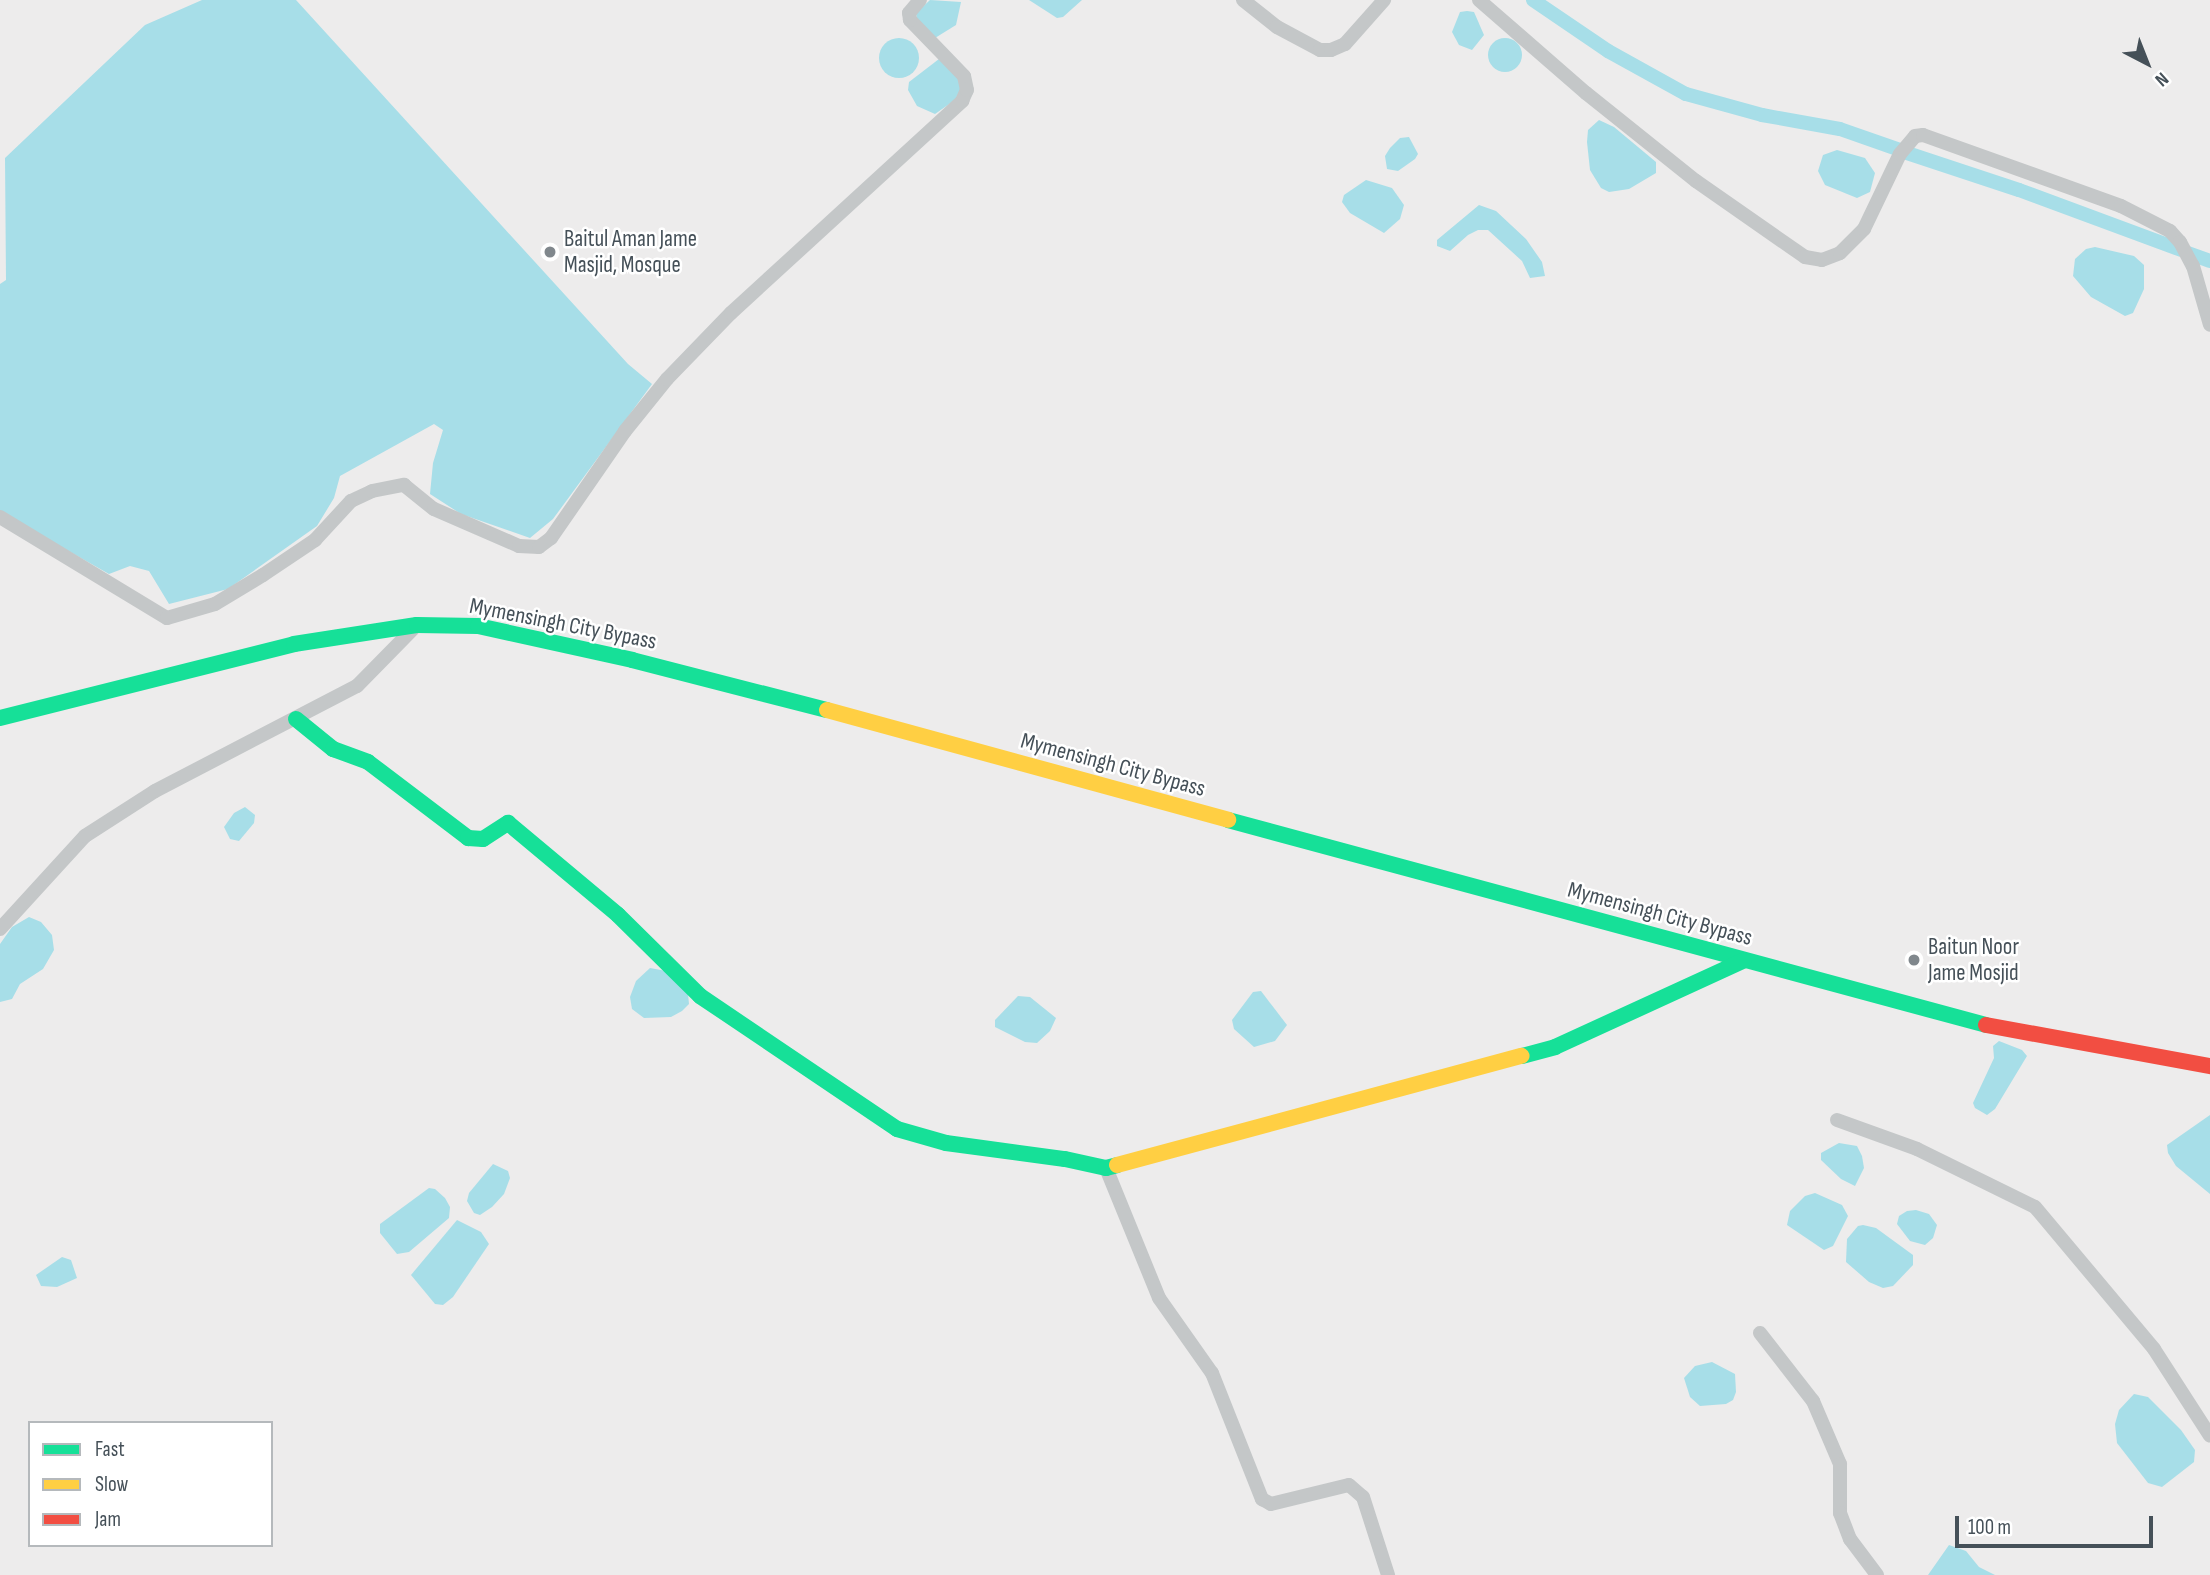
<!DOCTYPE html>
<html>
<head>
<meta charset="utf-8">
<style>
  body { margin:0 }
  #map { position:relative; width:2210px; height:1575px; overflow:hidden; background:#edecec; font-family:"Sofia Sans Condensed",sans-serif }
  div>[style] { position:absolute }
  .water>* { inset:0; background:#a7dee8 }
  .round { border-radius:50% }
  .canal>* { height:14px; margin:-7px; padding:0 7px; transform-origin:7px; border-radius:7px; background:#a7dee8 }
  .street>* { height:14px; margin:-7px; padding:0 7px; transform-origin:7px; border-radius:7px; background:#c4c7c8 }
  .fast>* { height:16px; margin:-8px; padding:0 8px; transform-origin:8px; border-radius:8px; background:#16e098 }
  .slow>* { height:16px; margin:-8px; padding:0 8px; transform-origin:8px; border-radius:8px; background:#ffcf43 }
  .jam>* { height:16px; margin:-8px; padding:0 8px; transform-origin:8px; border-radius:8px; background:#f24e42 }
  .dots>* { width:19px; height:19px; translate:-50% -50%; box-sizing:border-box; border:4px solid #fff; border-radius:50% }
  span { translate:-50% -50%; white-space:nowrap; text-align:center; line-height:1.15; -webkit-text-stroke:5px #fff; paint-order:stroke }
  .poi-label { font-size:23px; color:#455058 }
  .left { translate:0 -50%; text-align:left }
  .street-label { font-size:23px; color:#455058 }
  .legend { position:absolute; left:28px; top:1421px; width:245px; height:126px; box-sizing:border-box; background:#fff; border:2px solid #b5b9bc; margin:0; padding:9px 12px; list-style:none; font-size:21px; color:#455058 }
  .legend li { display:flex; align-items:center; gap:14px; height:35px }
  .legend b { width:35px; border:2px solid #b5b9bc }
  .north { position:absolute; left:2112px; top:28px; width:70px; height:70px; -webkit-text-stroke:5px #fff; paint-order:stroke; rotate:138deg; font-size:19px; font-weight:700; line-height:28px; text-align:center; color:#455058 }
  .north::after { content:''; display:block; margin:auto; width:24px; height:32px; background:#455058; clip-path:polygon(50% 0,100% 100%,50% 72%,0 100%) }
  .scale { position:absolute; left:1955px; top:1516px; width:198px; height:32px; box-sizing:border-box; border:4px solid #455058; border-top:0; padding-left:9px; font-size:21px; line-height:24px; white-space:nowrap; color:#455058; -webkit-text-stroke:5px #fff; paint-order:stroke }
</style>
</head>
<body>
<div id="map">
  <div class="water">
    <i style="clip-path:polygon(202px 0,296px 0,628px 364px,652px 384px,553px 519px,530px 538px,461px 514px,430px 494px,433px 463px,443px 430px,434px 424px,340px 476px,334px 498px,317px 526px,228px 589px,169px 604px,149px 571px,130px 566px,109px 574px,0 512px,0 284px,6px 280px,5px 158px,145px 25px)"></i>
    <i style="clip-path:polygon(930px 0,961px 2px,956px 25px,935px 38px,917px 19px,916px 13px)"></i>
    <i style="clip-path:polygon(1029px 0,1082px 0,1063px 17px,1057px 18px)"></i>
    <i style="clip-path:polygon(1467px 11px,1474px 12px,1484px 35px,1472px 50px,1459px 45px,1452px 32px,1460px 12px)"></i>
    <i class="round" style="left:879px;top:38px;width:40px;height:40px"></i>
    <i class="round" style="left:1488px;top:38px;width:34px;height:34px"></i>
    <i style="clip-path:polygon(939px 59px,955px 70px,961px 89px,955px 100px,935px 114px,917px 106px,908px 90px,909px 82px)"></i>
    <i style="clip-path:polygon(1599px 120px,1614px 127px,1656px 162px,1656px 173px,1629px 189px,1609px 192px,1601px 188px,1590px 170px,1587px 142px,1588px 130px)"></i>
    <i style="clip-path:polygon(1409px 137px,1418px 154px,1415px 159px,1398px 171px,1387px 169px,1385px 156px,1390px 148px,1400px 138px)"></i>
    <i style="clip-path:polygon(1837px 150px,1865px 158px,1875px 173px,1870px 192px,1857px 198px,1825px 185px,1818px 171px,1823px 155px)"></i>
    <i style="clip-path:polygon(1366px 180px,1392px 188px,1404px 205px,1400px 219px,1384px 233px,1350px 213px,1342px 202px,1344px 195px)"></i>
    <i style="clip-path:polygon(1479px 205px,1496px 211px,1526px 239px,1542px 262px,1545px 276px,1530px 278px,1522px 261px,1488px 230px,1478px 230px,1468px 235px,1450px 251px,1437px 246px,1437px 240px)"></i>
    <i style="clip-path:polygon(2095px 247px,2134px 256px,2144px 265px,2144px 289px,2133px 313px,2125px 316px,2091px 297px,2073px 276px,2075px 259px,2086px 249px)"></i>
    <i style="clip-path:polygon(245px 807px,255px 815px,254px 823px,239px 841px,230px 839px,224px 827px,234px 813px)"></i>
    <i style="clip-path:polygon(29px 917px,41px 922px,52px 935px,54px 950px,43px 969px,20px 984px,12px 999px,0 1002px,0 944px,12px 927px)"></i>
    <i style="clip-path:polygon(650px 968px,666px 971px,688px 994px,689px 1004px,682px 1011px,671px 1017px,644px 1018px,632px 1009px,630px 997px,636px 981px)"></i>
    <i style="clip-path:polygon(1261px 991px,1287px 1025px,1275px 1041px,1254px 1047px,1234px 1029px,1232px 1020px,1253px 992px)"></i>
    <i style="clip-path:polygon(1018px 996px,1030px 997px,1056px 1018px,1050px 1031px,1037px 1043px,1025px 1042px,995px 1027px,995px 1020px)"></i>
    <i style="clip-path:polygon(1999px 1041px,2022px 1050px,2027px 1056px,1995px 1109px,1987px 1115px,1975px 1108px,1973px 1103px,1994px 1058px,1993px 1046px)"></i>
    <i style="clip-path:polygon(2210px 1115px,2210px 1194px,2176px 1166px,2168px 1153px,2167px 1145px)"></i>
    <i style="clip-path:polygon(1839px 1143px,1857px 1146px,1862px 1156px,1864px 1168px,1855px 1186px,1841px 1179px,1821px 1160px,1821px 1153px)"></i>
    <i style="clip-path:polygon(493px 1164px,508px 1171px,510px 1178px,504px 1194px,492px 1207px,480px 1215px,474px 1213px,467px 1201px,469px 1193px)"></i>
    <i style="clip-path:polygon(429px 1188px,435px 1189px,445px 1198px,450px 1207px,449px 1218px,409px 1252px,397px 1254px,380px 1233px,380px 1224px)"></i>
    <i style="clip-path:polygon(1815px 1193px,1842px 1205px,1848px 1216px,1833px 1246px,1824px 1250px,1787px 1225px,1790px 1211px,1805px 1196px)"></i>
    <i style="clip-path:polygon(1916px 1210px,1929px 1214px,1937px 1225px,1933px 1238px,1925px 1245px,1910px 1241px,1897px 1224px,1899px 1216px,1907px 1211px)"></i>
    <i style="clip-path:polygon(457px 1220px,481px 1232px,489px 1244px,453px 1297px,443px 1305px,435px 1304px,411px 1275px)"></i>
    <i style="clip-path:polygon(1863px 1225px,1876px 1228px,1913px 1255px,1913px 1265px,1893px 1286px,1883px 1288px,1869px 1282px,1846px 1262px,1847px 1239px,1858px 1226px)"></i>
    <i style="clip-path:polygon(62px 1257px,71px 1260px,77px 1278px,57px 1287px,41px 1286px,36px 1275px)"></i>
    <i style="clip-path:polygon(1712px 1362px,1735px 1374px,1736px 1392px,1733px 1400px,1726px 1404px,1700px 1406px,1690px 1397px,1684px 1378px,1695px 1366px)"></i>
    <i style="clip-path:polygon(2134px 1394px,2148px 1397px,2181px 1430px,2195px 1450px,2194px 1462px,2162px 1487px,2148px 1483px,2117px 1443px,2115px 1424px,2119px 1410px)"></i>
    <i style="clip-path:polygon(1949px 1545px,1966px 1551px,1979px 1567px,1995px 1575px,1928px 1575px)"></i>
  </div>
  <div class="canal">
    <i style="left:1533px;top:0;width:91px;rotate:34.2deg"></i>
    <i style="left:1608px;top:51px;width:89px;rotate:28.9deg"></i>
    <i style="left:1686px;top:94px;width:79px;rotate:15.4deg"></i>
    <i style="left:1762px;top:115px;width:79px;rotate:10.2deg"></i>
    <i style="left:1840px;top:129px;width:64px;rotate:19.3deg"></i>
    <i style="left:1904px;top:152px;width:121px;rotate:18.3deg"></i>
    <i style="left:2019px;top:190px;width:173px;rotate:20.3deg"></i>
    <i style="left:2188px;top:253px;width:23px;rotate:20deg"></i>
  </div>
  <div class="street">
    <i style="left:1243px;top:0;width:43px;rotate:38.5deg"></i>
    <i style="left:1277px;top:27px;width:49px;rotate:28.1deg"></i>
    <i style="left:1320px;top:50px;width:11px"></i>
    <i style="left:1331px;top:50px;width:15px;rotate:-23deg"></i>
    <i style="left:1345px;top:44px;width:59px;rotate:-48.4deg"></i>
    <i style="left:1479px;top:0;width:142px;rotate:41deg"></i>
    <i style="left:1586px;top:93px;width:141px;rotate:38.7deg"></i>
    <i style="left:1696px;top:181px;width:133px;rotate:34.9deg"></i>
    <i style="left:1805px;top:257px;width:17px;rotate:10deg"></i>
    <i style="left:1822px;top:260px;width:19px;rotate:-21deg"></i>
    <i style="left:1840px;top:253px;width:34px;rotate:-45deg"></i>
    <i style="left:1864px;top:229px;width:83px;rotate:-64.4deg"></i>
    <i style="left:1900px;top:154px;width:23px;rotate:-50deg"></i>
    <i style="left:1915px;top:136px;width:8px;rotate:-7deg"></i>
    <i style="left:1923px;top:135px;width:210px;rotate:19.7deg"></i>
    <i style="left:2121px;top:206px;width:55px;rotate:27deg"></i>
    <i style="left:2170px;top:231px;width:15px;rotate:48deg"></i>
    <i style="left:2180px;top:242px;width:27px;rotate:62deg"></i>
    <i style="left:2193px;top:266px;width:61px;rotate:73.9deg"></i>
    <i style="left:0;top:517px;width:195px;rotate:31.2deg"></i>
    <i style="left:167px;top:618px;width:50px;rotate:-16.3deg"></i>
    <i style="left:215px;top:604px;width:56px;rotate:-31.1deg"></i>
    <i style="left:263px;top:575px;width:63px;rotate:-33.9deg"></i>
    <i style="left:315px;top:540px;width:53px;rotate:-47.3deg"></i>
    <i style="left:351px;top:501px;width:23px;rotate:-25deg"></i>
    <i style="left:372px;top:491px;width:33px;rotate:-11deg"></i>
    <i style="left:404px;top:485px;width:38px;rotate:39deg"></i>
    <i style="left:434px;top:509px;width:93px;rotate:23.5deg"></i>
    <i style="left:519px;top:546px;width:20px;rotate:3deg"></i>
    <i style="left:539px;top:547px;width:15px;rotate:-37deg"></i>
    <i style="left:551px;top:538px;width:130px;rotate:-55.3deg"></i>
    <i style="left:625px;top:431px;width:67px;rotate:-51.1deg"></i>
    <i style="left:667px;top:379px;width:92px;rotate:-45.9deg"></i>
    <i style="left:731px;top:313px;width:314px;rotate:-42.5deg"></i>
    <i style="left:962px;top:101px;width:12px;rotate:-66deg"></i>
    <i style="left:967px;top:90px;width:14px;rotate:-102deg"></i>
    <i style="left:964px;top:76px;width:78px;rotate:-134deg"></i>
    <i style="left:910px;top:20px;width:7px;rotate:-98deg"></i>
    <i style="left:909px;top:13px;width:17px;rotate:-50deg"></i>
    <i style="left:0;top:929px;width:126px;rotate:-47.6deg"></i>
    <i style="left:85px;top:836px;width:83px;rotate:-32.7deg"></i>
    <i style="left:155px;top:791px;width:228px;rotate:-27.5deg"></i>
    <i style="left:357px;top:686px;width:80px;rotate:-45.5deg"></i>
    <i style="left:1837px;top:1120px;width:85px;rotate:19.9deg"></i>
    <i style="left:1917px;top:1149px;width:131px;rotate:26.2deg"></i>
    <i style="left:2035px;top:1207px;width:185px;rotate:50deg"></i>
    <i style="left:2154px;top:1349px;width:103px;rotate:57.2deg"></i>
    <i style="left:1106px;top:1168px;width:140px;rotate:67.8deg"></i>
    <i style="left:1159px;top:1298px;width:92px;rotate:54.8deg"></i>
    <i style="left:1212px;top:1373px;width:136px;rotate:68.4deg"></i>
    <i style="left:1262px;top:1499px;width:10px;rotate:29deg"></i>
    <i style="left:1271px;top:1504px;width:80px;rotate:-13.7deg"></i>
    <i style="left:1349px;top:1485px;width:18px;rotate:41deg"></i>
    <i style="left:1363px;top:1497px;width:82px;rotate:72.2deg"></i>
    <i style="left:1760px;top:1333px;width:86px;rotate:52.1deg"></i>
    <i style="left:1813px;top:1401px;width:69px;rotate:66.8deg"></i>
    <i style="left:1840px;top:1464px;width:49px;rotate:90deg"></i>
    <i style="left:1840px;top:1513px;width:28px;rotate:69deg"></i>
    <i style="left:1850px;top:1539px;width:45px;rotate:53.1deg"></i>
  </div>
  <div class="fast">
    <i style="left:0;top:718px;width:303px;rotate:-14.1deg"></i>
    <i style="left:294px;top:644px;width:124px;rotate:-8.8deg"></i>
    <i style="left:417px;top:625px;width:61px;rotate:0.9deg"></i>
    <i style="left:478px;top:626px;width:158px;rotate:12.4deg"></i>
    <i style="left:632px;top:660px;width:201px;rotate:14.4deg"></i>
    <i style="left:296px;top:719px;width:48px;rotate:39deg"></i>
    <i style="left:333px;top:749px;width:37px;rotate:20deg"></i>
    <i style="left:368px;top:762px;width:126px;rotate:37.2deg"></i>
    <i style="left:468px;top:838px;width:15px;rotate:4deg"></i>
    <i style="left:483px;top:839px;width:30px;rotate:-33deg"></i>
    <i style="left:508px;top:823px;width:143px;rotate:39.9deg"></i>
    <i style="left:618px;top:915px;width:115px;rotate:44.6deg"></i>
    <i style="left:700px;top:996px;width:238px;rotate:34deg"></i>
    <i style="left:897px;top:1129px;width:51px;rotate:15.9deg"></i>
    <i style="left:946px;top:1143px;width:120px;rotate:7.7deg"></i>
    <i style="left:1065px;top:1159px;width:42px;rotate:12.4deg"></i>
    <i style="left:1106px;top:1168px;width:11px;rotate:-15deg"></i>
    <i style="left:1228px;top:820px;width:785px;rotate:15.13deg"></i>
    <i style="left:1522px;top:1056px;width:34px;rotate:-15deg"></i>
    <i style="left:1555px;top:1047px;width:207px;rotate:-24.6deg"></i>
  </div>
  <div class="slow">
    <i style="left:827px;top:710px;width:416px;rotate:15.3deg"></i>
    <i style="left:1117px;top:1165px;width:419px;rotate:-15.1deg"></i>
  </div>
  <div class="jam">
    <i style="left:1986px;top:1025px;width:228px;rotate:10.4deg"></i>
  </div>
  <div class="dots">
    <i style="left:550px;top:252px;background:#80878c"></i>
    <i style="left:1914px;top:960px;background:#80878c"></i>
  </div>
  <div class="poi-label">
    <span class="left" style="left:564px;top:252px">Baitul Aman Jame<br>Masjid, Mosque</span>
    <span class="left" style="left:1928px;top:960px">Baitun Noor<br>Jame Mosjid</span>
  </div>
  <div class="street-label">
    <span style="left:563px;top:624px;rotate:11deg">Mymensingh City Bypass</span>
    <span style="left:1113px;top:765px;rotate:15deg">Mymensingh City Bypass</span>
    <span style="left:1660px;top:914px;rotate:15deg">Mymensingh City Bypass</span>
  </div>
  <ul class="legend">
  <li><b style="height:9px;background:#16e098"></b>Fast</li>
  <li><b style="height:9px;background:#ffcf43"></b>Slow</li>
  <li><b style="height:9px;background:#f24e42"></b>Jam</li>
  </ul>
  <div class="north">N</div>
  <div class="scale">100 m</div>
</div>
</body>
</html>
